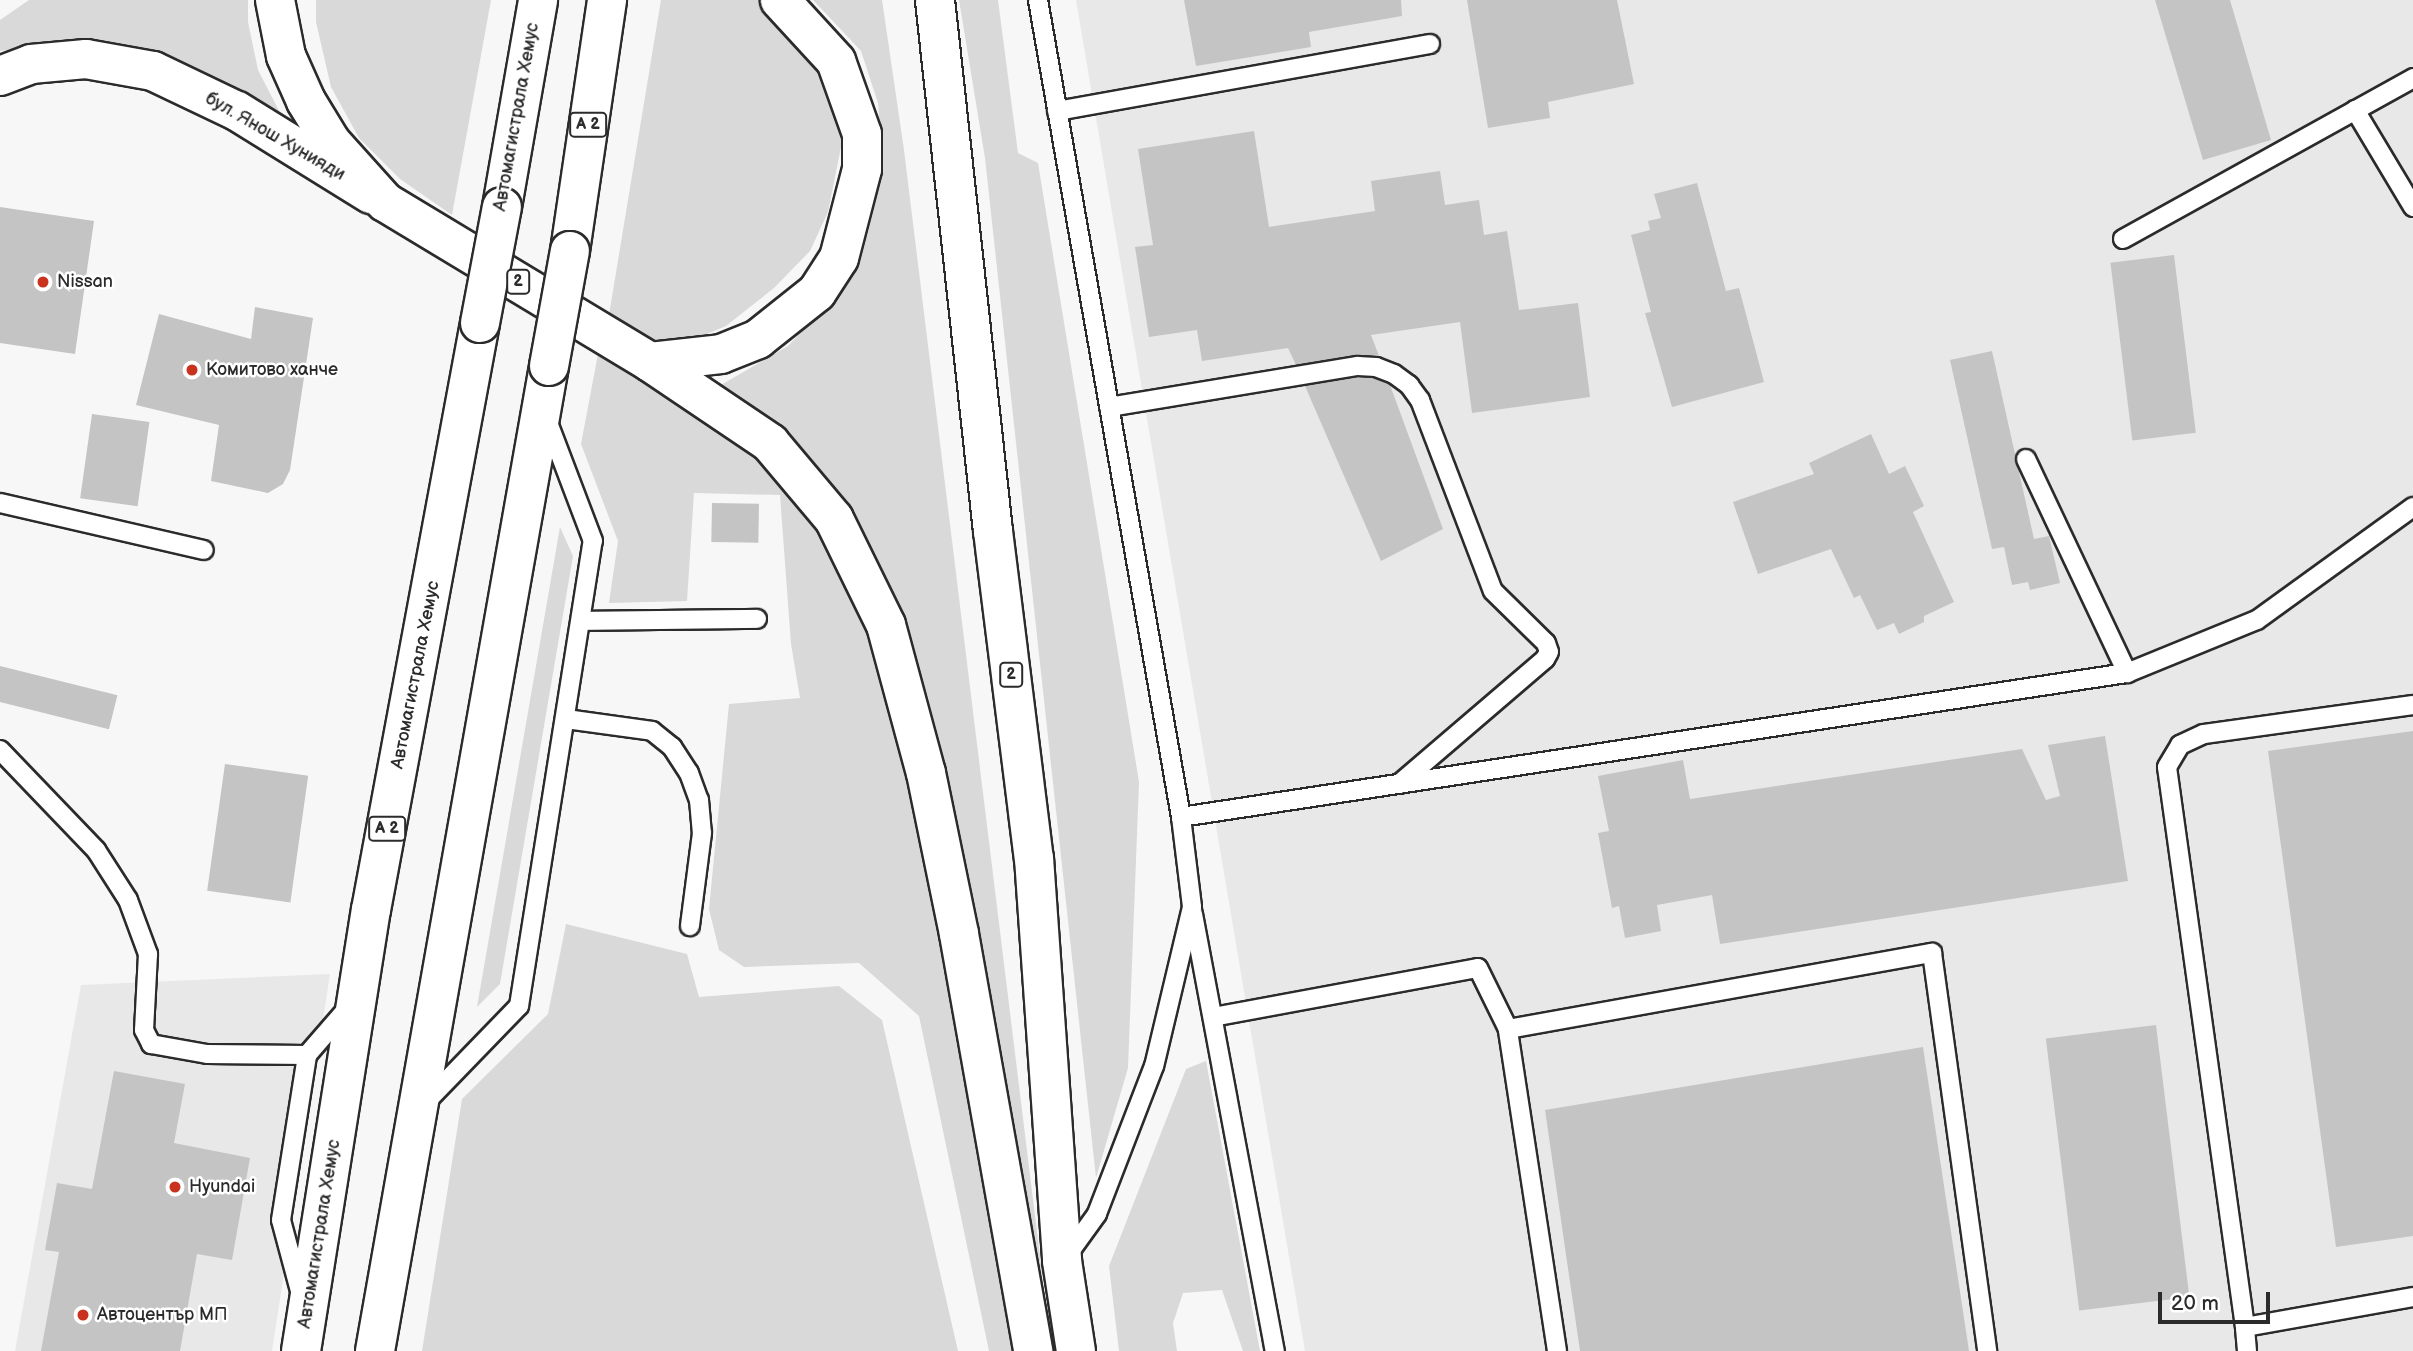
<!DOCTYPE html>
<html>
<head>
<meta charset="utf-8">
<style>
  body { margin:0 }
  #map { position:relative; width:2413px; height:1351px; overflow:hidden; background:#f7f7f7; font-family:"Balsamiq Sans",sans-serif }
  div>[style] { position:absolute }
  .built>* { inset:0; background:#e8e8e8 }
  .green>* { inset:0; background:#d9d9d9 }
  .building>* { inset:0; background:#c4c4c4; transform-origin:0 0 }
  .roads { filter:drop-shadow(2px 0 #2b2b2b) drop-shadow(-2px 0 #2b2b2b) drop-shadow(0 2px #2b2b2b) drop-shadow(0 -2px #2b2b2b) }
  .lane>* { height:18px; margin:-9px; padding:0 9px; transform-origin:9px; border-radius:9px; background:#fff }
  .secondary>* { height:38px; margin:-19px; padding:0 19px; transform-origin:19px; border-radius:19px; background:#fff }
  .primary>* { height:38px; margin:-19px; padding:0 19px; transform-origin:19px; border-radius:19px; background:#fff }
  .highway>* { height:38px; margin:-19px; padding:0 19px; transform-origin:19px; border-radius:19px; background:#fff }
  .bridges { filter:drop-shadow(2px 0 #2b2b2b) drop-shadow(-2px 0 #2b2b2b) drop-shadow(0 2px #2b2b2b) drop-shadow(0 -2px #2b2b2b) }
  .highway-bridge>* { height:38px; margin:-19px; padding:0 19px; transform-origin:19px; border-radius:19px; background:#fff }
  .dots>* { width:19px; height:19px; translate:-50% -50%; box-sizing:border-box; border:4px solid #fff; border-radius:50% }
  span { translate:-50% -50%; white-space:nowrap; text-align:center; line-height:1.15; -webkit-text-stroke:5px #fff; paint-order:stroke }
  .shield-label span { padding:2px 5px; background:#fff; border:2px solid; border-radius:5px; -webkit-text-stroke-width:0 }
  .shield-label { font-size:16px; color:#2b2b2b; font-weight:700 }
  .street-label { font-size:18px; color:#2b2b2b }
  .poi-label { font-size:18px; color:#2b2b2b }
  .left { translate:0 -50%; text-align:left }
  .scale { position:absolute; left:2158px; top:1292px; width:112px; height:32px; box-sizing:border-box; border:4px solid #2b2b2b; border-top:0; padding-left:9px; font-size:21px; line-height:24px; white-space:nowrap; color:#2b2b2b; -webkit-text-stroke:5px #fff; paint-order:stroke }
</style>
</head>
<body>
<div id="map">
  <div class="built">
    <i style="clip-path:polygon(1076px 0,2413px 0,2413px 1351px,1305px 1351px)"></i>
    <i style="clip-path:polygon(330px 974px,272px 1351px,15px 1351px,81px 985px)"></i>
  </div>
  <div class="green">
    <i style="clip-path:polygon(29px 0,248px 0,248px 22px,258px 70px,290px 132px,141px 50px,78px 40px,0 51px,0 20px)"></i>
    <i style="clip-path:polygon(316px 0,491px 0,452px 215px,400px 179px,359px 138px,331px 87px,316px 22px)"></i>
    <i style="clip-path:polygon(661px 0,759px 0,810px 57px,831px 91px,843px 137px,828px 212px,810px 251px,774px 288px,726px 326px,669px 350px,609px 315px)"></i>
    <i style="clip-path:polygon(813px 0,882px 0,904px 150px,1043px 1281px,949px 796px,905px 620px,829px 482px,757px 421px,714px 389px,788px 346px,832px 299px,867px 236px,883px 170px,878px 103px,861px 51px)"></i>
    <i style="clip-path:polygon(959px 0,998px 0,1018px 153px,1038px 163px,1139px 782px,1128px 1068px,1096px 1178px,985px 158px)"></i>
    <i style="clip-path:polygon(598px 354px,759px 453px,817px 522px,877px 636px,911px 783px,1013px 1351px,989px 1351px,919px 1016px,859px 963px,744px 967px,719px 950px,709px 909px,729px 704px,800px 698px,791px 644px,780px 495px,694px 493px,687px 601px,609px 603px,618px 541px,581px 444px)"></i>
    <i style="clip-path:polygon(560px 527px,573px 556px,500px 984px,477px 1007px)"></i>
    <i style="clip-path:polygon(566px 924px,687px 954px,699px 997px,839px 986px,882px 1020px,958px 1351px,422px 1351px,462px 1099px,548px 1014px)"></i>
    <i style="clip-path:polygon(1206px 1061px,1260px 1351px,1243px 1351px,1222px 1290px,1183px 1293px,1173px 1323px,1177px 1351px,1119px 1351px,1109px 1266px,1186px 1069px)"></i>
  </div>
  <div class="building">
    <i style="clip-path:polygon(1184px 0,1401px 0,1402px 16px,1309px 32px,1311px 47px,1196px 66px)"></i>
    <i style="clip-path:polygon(1467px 0,1617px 0,1634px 84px,1548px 102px,1550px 118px,1488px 128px)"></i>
    <i style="clip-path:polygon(2155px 0,2230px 0,2271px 140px,2203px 160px)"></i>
    <i style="clip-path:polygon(1254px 131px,1269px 227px,1375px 211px,1371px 181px,1440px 171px,1445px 205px,1479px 200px,1484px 235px,1507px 231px,1519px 310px,1578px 303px,1590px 397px,1472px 413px,1460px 322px,1371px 335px,1379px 356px,1356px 355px,1296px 365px,1288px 348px,1202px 361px,1197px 330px,1149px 337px,1135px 247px,1153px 245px,1138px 149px)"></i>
    <i style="clip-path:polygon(1697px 183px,1726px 291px,1739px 288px,1764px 382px,1672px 407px,1645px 313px,1651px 312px,1631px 235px,1650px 230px,1648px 221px,1661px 218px,1654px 194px)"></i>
    <i style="clip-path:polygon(0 207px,94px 221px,75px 354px,0 343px)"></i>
    <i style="left:2174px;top:255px;width:179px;height:64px;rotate:83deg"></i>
    <i style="clip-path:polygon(255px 307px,313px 318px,290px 470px,283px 484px,268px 493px,211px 481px,219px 425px,136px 405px,159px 314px,251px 339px)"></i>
    <i style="clip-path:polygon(1992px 351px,2034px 539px,2049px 536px,2060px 583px,2030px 590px,2028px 582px,2012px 585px,2004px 547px,1992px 549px,1950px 360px)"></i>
    <i style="clip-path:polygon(1359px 377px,1374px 378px,1390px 385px,1443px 529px,1381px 561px,1305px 386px)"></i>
    <i style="left:92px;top:414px;width:58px;height:85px;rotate:8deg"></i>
    <i style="clip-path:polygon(1871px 434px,1889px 474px,1905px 466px,1924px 506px,1913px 512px,1954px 602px,1924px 616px,1924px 622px,1899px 634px,1894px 623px,1877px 630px,1860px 595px,1854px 598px,1831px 549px,1758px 574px,1733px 502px,1814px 474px,1809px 463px)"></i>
    <i style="left:712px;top:503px;width:47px;height:39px;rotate:1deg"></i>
    <i style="left:0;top:666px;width:121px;height:35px;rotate:14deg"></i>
    <i style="clip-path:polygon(2413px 731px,2413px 1236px,2336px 1247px,2268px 751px)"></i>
    <i style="clip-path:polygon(2105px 736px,2128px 881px,1720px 944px,1712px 895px,1657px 905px,1661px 931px,1625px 938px,1619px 906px,1612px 908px,1598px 833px,1609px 831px,1598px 776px,1683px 760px,1690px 799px,2022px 749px,2046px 800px,2060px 796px,2048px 745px)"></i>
    <i style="left:225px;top:764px;width:84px;height:128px;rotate:8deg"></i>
    <i style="left:2156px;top:1025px;width:274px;height:111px;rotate:83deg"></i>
    <i style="clip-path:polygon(1923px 1047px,1969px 1351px,1580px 1351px,1545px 1110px)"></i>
    <i style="clip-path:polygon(114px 1071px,185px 1084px,174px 1143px,250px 1158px,232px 1260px,197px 1254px,180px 1351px,41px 1351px,59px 1252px,45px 1250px,57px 1183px,92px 1189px)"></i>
  </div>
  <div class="roads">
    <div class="lane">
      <i style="left:1038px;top:0;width:829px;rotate:80.07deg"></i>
      <i style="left:1181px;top:817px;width:91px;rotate:83deg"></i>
      <i style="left:1192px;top:907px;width:163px;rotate:103.4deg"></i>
      <i style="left:1154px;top:1066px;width:159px;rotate:111.1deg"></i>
      <i style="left:1097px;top:1214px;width:53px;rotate:125.8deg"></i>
      <i style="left:2355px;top:110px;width:113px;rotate:59.1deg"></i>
      <i style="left:1057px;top:111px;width:379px;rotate:-10.2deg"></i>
      <i style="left:2123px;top:239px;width:332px;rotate:-29deg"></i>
      <i style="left:1109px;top:407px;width:252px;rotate:-9.4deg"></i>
      <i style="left:1358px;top:366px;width:18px;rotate:3deg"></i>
      <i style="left:1376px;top:367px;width:19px;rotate:21deg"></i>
      <i style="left:1394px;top:374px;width:19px;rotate:36deg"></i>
      <i style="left:1409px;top:385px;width:19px;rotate:54deg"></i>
      <i style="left:1420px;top:400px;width:204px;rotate:69.1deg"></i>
      <i style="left:1493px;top:591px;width:74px;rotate:44.5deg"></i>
      <i style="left:1546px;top:643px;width:9px;rotate:72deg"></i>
      <i style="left:1549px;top:652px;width:8px;rotate:120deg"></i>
      <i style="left:1545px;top:659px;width:192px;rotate:139.4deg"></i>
      <i style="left:2026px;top:459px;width:237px;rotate:64.7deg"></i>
      <i style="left:0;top:503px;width:209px;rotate:13deg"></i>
      <i style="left:582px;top:621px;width:175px;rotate:-0.7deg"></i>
      <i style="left:566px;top:719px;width:87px;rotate:7.9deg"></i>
      <i style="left:652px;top:731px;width:26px;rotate:39deg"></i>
      <i style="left:672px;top:747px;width:31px;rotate:57deg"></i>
      <i style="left:689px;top:773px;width:29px;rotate:70deg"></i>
      <i style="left:699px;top:800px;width:33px;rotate:85deg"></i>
      <i style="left:702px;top:833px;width:94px;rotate:97.4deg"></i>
      <i style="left:0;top:750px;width:139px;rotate:46.2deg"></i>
      <i style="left:96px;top:850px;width:59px;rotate:57.4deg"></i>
      <i style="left:128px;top:900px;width:58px;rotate:69.7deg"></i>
      <i style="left:148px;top:954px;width:76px;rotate:93deg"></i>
      <i style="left:144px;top:1030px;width:16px;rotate:63deg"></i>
      <i style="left:151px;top:1044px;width:57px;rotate:10.1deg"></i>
      <i style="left:207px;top:1054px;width:100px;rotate:0.6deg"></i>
      <i style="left:1181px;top:817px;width:957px;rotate:-8.66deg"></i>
      <i style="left:2127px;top:673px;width:140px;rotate:-22.2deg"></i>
      <i style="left:2257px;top:620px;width:193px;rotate:-35.9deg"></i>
      <i style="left:1193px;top:914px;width:445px;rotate:79.4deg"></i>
      <i style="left:1213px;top:1017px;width:269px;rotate:-10.5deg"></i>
      <i style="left:1478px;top:968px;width:68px;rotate:63.8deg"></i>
      <i style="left:425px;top:1103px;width:135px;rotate:-45.9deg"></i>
      <i style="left:519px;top:1006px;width:471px;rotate:-81deg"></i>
      <i style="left:593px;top:541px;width:129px;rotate:-110.8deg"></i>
      <i style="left:300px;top:1291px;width:73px;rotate:-105deg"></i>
      <i style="left:281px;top:1220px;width:167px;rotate:-81deg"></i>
      <i style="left:307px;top:1055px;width:60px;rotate:-49.1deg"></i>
      <i style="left:2245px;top:1327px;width:565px;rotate:-97.93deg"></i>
      <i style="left:2167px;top:767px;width:26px;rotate:-59deg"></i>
      <i style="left:2180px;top:745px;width:26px;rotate:-25deg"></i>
      <i style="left:2204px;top:734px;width:211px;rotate:-7.9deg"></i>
      <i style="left:1557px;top:1351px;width:326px;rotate:-98.7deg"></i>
      <i style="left:1508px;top:1029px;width:431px;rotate:-10.2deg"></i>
      <i style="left:1932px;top:953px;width:402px;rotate:82.1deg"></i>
      <i style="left:2247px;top:1351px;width:24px;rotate:-95deg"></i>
      <i style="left:2245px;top:1327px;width:171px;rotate:-10.1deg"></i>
    </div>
    <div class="secondary">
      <i style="left:0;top:76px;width:33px;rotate:-21deg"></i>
      <i style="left:31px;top:64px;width:55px;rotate:-5.2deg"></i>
      <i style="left:86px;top:59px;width:68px;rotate:10.2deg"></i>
      <i style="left:153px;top:71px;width:93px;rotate:25.5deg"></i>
      <i style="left:237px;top:111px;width:158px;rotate:31.8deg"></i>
    </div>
    <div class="primary">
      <i style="left:275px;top:0;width:57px;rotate:78.9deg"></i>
      <i style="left:286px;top:56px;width:49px;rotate:66deg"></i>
      <i style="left:306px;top:101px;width:48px;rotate:58.6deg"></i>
      <i style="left:331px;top:142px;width:81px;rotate:48deg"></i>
      <i style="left:385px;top:202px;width:310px;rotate:31.1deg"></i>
      <i style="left:650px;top:362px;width:145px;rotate:34deg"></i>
      <i style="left:770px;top:443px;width:99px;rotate:49.9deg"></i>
      <i style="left:834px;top:519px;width:118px;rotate:63.9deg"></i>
      <i style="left:886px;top:625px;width:153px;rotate:74.9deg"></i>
      <i style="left:926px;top:773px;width:164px;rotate:78.4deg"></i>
      <i style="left:959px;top:934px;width:424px;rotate:79.9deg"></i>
      <i style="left:935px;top:0;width:534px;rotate:83.77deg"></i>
      <i style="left:993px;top:531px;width:330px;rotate:82.9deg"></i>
      <i style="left:1034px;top:858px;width:404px;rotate:86deg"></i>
      <i style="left:1062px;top:1261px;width:91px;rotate:81.2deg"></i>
      <i style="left:650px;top:362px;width:71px;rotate:-6.4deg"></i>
      <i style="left:721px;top:354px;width:40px;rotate:-22deg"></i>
      <i style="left:758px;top:339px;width:75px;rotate:-38.5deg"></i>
      <i style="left:817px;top:292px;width:40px;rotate:-57.1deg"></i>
      <i style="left:839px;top:258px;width:92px;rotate:-75.5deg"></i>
      <i style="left:862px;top:169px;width:35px;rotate:-90deg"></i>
      <i style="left:862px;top:134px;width:77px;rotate:-109.6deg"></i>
      <i style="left:836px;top:61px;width:83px;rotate:-132.6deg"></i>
    </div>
    <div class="highway">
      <i style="left:502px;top:207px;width:210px;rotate:-80.1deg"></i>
      <i style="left:570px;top:251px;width:254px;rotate:-81.6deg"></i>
      <i style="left:301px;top:1351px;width:447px;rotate:-81deg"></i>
      <i style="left:371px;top:910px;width:597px;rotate:-79.48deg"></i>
      <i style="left:375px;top:1351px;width:1000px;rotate:-79.98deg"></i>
    </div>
  </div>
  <div class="bridges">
    <div class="highway-bridge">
      <i style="left:480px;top:323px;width:118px;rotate:-79.3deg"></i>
      <i style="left:549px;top:366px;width:117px;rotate:-79.7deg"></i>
    </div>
  </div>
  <div class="dots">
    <i style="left:43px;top:282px;background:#c8321e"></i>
    <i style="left:192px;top:370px;background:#c8321e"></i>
    <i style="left:175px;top:1187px;background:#c8321e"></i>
    <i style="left:83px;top:1315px;background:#c8321e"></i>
  </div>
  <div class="shield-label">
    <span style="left:588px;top:125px">A 2</span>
    <span style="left:518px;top:282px">2</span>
    <span style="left:1011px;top:675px">2</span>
    <span style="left:387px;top:829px">A 2</span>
  </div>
  <div class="street-label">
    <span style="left:517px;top:117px;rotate:-80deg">Автомагистрала Хемус</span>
    <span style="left:275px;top:137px;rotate:30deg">бул. Янош Хунияди</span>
    <span style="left:416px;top:675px;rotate:-79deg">Автомагистрала Хемус</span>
    <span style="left:320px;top:1234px;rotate:-81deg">Автомагистрала Хемус</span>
  </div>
  <div class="poi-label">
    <span class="left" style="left:57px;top:282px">Nissan</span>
    <span class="left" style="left:206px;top:370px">Комитово ханче</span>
    <span class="left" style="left:189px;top:1187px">Hyundai</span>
    <span class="left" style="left:97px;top:1315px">Автоцентър МП</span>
  </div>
  <div class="scale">20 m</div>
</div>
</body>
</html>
